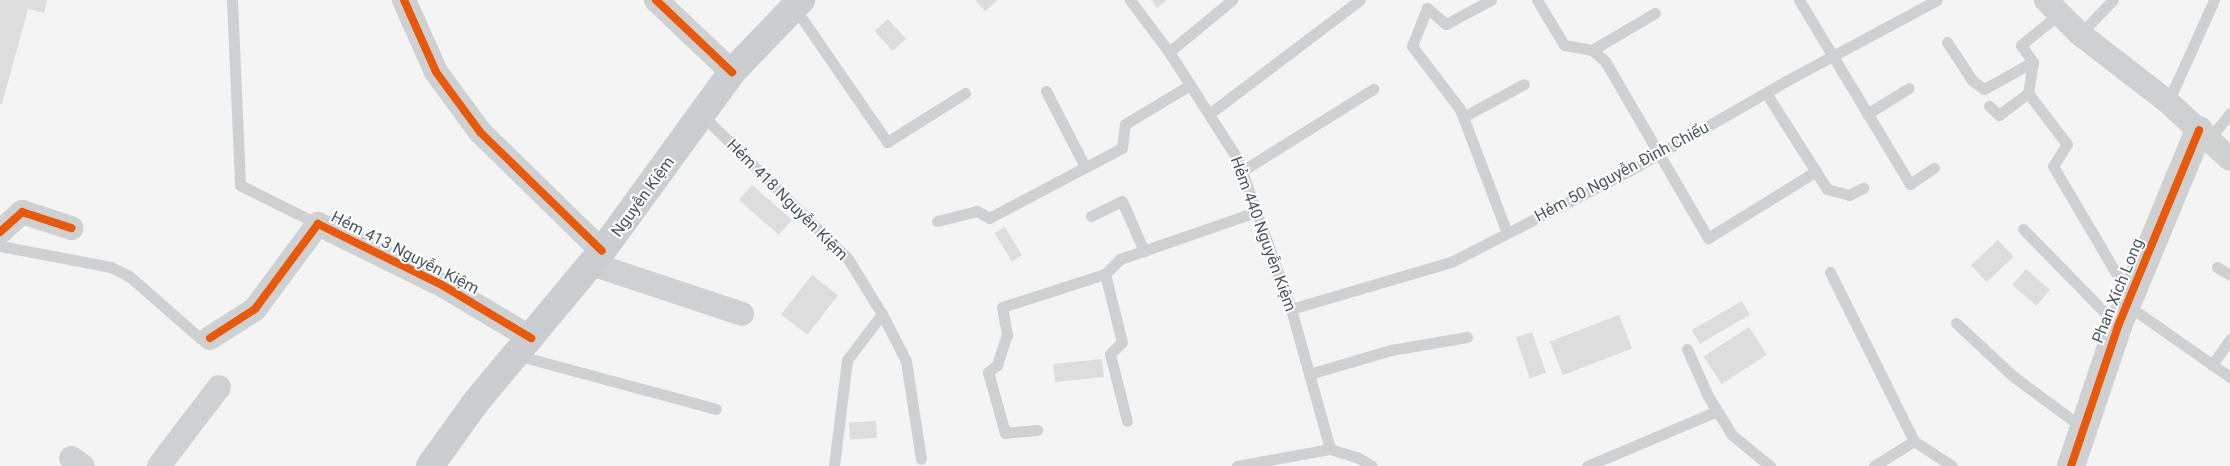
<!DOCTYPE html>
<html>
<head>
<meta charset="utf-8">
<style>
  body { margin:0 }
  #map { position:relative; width:2230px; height:466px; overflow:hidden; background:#f4f4f4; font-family:Roboto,sans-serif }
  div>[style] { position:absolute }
  .building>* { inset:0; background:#ddddde; transform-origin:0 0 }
  .service>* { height:11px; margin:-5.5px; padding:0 5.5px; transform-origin:5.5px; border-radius:5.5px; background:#ced0d2 }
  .minor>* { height:24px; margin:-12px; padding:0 12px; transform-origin:12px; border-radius:12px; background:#ced0d2 }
  .tertiary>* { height:28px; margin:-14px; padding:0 14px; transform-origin:14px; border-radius:14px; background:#ced0d2 }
  .primary>* { height:28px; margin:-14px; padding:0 14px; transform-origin:14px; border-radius:14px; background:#caced1 }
  .cycleway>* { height:8px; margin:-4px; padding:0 4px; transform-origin:4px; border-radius:4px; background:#e8590c }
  span { translate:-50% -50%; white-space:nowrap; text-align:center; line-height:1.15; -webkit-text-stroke:4px #fff; paint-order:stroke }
  .street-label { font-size:16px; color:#4a5661 }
</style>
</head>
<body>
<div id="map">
  <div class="building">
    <i style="clip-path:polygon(0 0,47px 0,44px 13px,28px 9px,2px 104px,0 104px)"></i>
    <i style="clip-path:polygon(975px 0,998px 0,985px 11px)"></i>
    <i style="clip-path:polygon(1151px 0,1167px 0,1157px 8px)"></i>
    <i style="left:888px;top:19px;width:27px;height:18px;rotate:48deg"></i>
    <i style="left:752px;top:185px;width:53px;height:20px;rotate:41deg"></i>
    <i style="left:1005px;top:227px;width:33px;height:12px;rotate:59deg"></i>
    <i style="left:1998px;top:240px;width:23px;height:37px;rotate:47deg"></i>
    <i style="left:2026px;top:269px;width:32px;height:21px;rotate:41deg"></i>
    <i style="left:812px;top:275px;width:33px;height:50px;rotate:38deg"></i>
    <i style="left:1742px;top:301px;width:16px;height:58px;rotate:60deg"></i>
    <i style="left:1619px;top:315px;width:36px;height:74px;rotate:69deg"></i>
    <i style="left:1749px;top:327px;width:33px;height:54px;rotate:57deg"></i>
    <i style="left:1532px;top:332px;width:43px;height:17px;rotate:71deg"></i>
    <i style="left:1102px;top:359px;width:18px;height:49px;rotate:84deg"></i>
    <i style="left:876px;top:421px;width:17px;height:27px;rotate:87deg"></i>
  </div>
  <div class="service">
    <i style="left:232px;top:0;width:185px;rotate:87.5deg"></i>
    <i style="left:240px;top:185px;width:87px;rotate:26.6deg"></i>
    <i style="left:1130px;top:0;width:65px;rotate:53.1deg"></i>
    <i style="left:1169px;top:52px;width:128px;rotate:57.4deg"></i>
    <i style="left:1238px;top:160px;width:158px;rotate:70.4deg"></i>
    <i style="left:1291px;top:309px;width:145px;rotate:74.4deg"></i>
    <i style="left:1330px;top:449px;width:28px;rotate:17deg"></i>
    <i style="left:1357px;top:457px;width:17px;rotate:31deg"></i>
    <i style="left:1491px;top:0;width:51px;rotate:151.9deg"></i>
    <i style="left:1446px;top:24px;width:25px;rotate:-140deg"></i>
    <i style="left:1427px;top:8px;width:41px;rotate:111.5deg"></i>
    <i style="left:1412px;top:46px;width:79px;rotate:52.7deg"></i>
    <i style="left:1460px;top:109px;width:133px;rotate:69.2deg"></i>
    <i style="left:1537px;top:0;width:52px;rotate:59deg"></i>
    <i style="left:1564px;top:45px;width:28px;rotate:10deg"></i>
    <i style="left:1592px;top:50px;width:17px;rotate:40deg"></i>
    <i style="left:1605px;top:61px;width:205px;rotate:59.8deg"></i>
    <i style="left:1708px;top:238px;width:127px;rotate:-31.8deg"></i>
    <i style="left:1799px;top:0;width:215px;rotate:58.9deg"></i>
    <i style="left:1910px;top:184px;width:29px;rotate:-34deg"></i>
    <i style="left:794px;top:7px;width:164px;rotate:55.4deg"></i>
    <i style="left:887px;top:142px;width:92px;rotate:-32.1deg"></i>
    <i style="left:2059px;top:14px;width:49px;rotate:140.8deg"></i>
    <i style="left:2021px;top:45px;width:21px;rotate:55deg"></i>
    <i style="left:2033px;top:62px;width:31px;rotate:99deg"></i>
    <i style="left:2028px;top:93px;width:64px;rotate:52.6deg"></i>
    <i style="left:2067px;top:144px;width:26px;rotate:122deg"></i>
    <i style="left:2053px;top:166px;width:150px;rotate:59.5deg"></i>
    <i style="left:2080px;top:34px;width:47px;rotate:-45.9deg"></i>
    <i style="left:1947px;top:42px;width:45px;rotate:56.7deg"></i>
    <i style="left:1972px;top:80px;width:15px;rotate:37deg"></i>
    <i style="left:1984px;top:89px;width:56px;rotate:-28.9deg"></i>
    <i style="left:1592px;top:50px;width:73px;rotate:-30.4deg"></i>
    <i style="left:1169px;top:52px;width:82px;rotate:-39.5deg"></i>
    <i style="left:1046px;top:91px;width:85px;rotate:62.8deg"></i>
    <i style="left:1766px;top:93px;width:114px;rotate:57.6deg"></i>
    <i style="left:1827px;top:189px;width:23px;rotate:15deg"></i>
    <i style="left:1849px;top:195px;width:16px;rotate:-27deg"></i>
    <i style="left:2168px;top:102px;width:112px;rotate:-65.7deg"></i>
    <i style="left:1989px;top:106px;width:13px;rotate:42deg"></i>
    <i style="left:1999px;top:115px;width:36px;rotate:-37deg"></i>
    <i style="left:1209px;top:114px;width:189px;rotate:-37.1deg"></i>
    <i style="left:1867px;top:114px;width:49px;rotate:-31.8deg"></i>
    <i style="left:702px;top:115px;width:205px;rotate:44.6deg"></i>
    <i style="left:848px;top:259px;width:65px;rotate:58.3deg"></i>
    <i style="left:882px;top:314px;width:53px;rotate:62.9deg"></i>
    <i style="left:906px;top:361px;width:99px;rotate:81.3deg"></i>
    <i style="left:1463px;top:117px;width:69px;rotate:-28.4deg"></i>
    <i style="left:2209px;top:139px;width:33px;rotate:-51deg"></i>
    <i style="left:1242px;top:171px;width:155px;rotate:-32deg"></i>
    <i style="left:1091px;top:216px;width:34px;rotate:-26deg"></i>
    <i style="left:1122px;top:201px;width:55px;rotate:66.3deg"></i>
    <i style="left:937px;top:221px;width:41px;rotate:-14deg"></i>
    <i style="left:977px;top:211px;width:14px;rotate:30deg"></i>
    <i style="left:989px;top:218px;width:150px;rotate:-27.8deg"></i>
    <i style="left:1122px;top:148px;width:24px;rotate:-83deg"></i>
    <i style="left:1125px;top:124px;width:76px;rotate:-31deg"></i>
    <i style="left:2023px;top:229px;width:136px;rotate:45.6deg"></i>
    <i style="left:0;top:246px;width:113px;rotate:10.7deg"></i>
    <i style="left:111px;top:267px;width:20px;rotate:27deg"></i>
    <i style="left:129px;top:276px;width:94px;rotate:41.1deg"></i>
    <i style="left:200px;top:338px;width:10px"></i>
    <i style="left:2217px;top:267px;width:15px;rotate:32deg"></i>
    <i style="left:1830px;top:272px;width:189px;rotate:63.6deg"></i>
    <i style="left:1105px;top:274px;width:70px;rotate:76deg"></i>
    <i style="left:1122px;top:342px;width:17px;rotate:135deg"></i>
    <i style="left:1110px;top:354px;width:69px;rotate:75.8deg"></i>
    <i style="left:2127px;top:305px;width:126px;rotate:35deg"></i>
    <i style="left:1291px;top:309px;width:167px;rotate:-16.4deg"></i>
    <i style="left:1451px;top:262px;width:200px;rotate:-27.1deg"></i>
    <i style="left:1629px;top:171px;width:181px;rotate:-29.8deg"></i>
    <i style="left:1786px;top:81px;width:171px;rotate:-28.2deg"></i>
    <i style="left:1956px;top:323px;width:79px;rotate:43deg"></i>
    <i style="left:2014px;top:377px;width:86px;rotate:36.5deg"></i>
    <i style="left:1687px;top:349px;width:51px;rotate:65.9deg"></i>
    <i style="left:1708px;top:396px;width:46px;rotate:58.4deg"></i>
    <i style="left:1732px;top:435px;width:49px;rotate:39.2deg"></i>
    <i style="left:516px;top:355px;width:207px;rotate:15.1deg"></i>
    <i style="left:2212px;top:365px;width:32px;rotate:-55deg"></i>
    <i style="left:1309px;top:374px;width:85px;rotate:-16.3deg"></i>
    <i style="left:1391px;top:350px;width:77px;rotate:-9.7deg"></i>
    <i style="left:1037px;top:430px;width:32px;rotate:175deg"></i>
    <i style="left:1005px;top:433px;width:63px;rotate:-105.6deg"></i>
    <i style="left:988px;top:372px;width:11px;rotate:-38deg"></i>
    <i style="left:997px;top:365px;width:32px;rotate:-72deg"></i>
    <i style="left:1007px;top:335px;width:28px;rotate:-100deg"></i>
    <i style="left:1002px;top:307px;width:108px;rotate:-17.8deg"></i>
    <i style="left:1105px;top:274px;width:21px;rotate:-45deg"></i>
    <i style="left:1120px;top:259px;width:144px;rotate:-19.1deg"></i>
    <i style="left:834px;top:466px;width:107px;rotate:-83deg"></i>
    <i style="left:847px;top:360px;width:58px;rotate:-52.7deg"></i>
    <i style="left:1237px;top:466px;width:95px;rotate:-10.4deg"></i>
    <i style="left:1587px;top:466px;width:141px;rotate:-22.9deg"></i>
    <i style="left:1874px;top:466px;width:47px;rotate:-32deg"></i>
    <i style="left:1914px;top:441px;width:45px;rotate:33.3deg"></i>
  </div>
  <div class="minor">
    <i style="left:404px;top:0;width:79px;rotate:66deg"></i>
    <i style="left:436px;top:72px;width:74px;rotate:53.7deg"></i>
    <i style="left:480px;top:132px;width:170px;rotate:44.3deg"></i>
    <i style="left:656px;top:0;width:105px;rotate:43.5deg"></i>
    <i style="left:2046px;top:0;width:48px;rotate:45deg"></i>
    <i style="left:2080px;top:34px;width:111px;rotate:37.7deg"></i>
    <i style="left:2168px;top:102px;width:84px;rotate:42.6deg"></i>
    <i style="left:0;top:232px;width:30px;rotate:-42deg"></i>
    <i style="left:22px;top:212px;width:52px;rotate:18.1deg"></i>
    <i style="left:592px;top:264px;width:158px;rotate:18.4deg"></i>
    <i style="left:210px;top:338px;width:54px;rotate:-32.8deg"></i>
    <i style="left:255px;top:309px;width:106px;rotate:-53.5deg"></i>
    <i style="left:318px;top:224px;width:138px;rotate:26.2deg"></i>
    <i style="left:442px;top:285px;width:104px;rotate:30.8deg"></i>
    <i style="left:71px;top:458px;width:14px;rotate:34deg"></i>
    <i style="left:159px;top:466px;width:99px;rotate:-52.8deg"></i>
  </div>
  <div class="tertiary">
    <i style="left:2071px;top:466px;width:148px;rotate:-71.4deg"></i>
    <i style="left:2118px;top:326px;width:212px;rotate:-67.5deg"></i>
  </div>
  <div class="primary">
    <i style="left:430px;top:466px;width:79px;rotate:-54.3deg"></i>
    <i style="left:476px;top:402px;width:197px;rotate:-50.2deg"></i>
    <i style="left:602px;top:251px;width:221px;rotate:-54deg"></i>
    <i style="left:732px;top:72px;width:100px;rotate:-46.2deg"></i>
  </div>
  <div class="cycleway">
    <i style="left:404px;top:0;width:79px;rotate:66deg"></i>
    <i style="left:436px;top:72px;width:74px;rotate:53.7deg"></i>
    <i style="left:480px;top:132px;width:170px;rotate:44.3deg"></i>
    <i style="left:656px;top:0;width:105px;rotate:43.5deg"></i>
    <i style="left:0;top:232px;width:30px;rotate:-42deg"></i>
    <i style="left:22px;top:212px;width:52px;rotate:18.1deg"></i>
    <i style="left:210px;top:338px;width:54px;rotate:-32.8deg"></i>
    <i style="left:255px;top:309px;width:106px;rotate:-53.5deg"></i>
    <i style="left:318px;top:224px;width:138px;rotate:26.2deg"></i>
    <i style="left:442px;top:285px;width:104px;rotate:30.8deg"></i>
    <i style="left:2071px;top:466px;width:148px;rotate:-71.4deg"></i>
    <i style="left:2118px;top:326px;width:212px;rotate:-67.5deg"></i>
  </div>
  <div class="street-label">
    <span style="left:1622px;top:172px;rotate:-28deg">Hẻm 50 Nguyễn Đình Chiểu</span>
    <span style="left:643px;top:197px;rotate:-54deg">Nguyễn Kiệm</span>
    <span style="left:787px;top:200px;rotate:45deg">Hẻm 418 Nguyễn Kiệm</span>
    <span style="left:1263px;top:234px;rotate:70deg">Hẻm 440 Nguyễn Kiệm</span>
    <span style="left:405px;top:253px;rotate:27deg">Hẻm 413 Nguyễn Kiệm</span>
    <span style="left:2118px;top:291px;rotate:-68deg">Phan Xích Long</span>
  </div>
</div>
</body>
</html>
